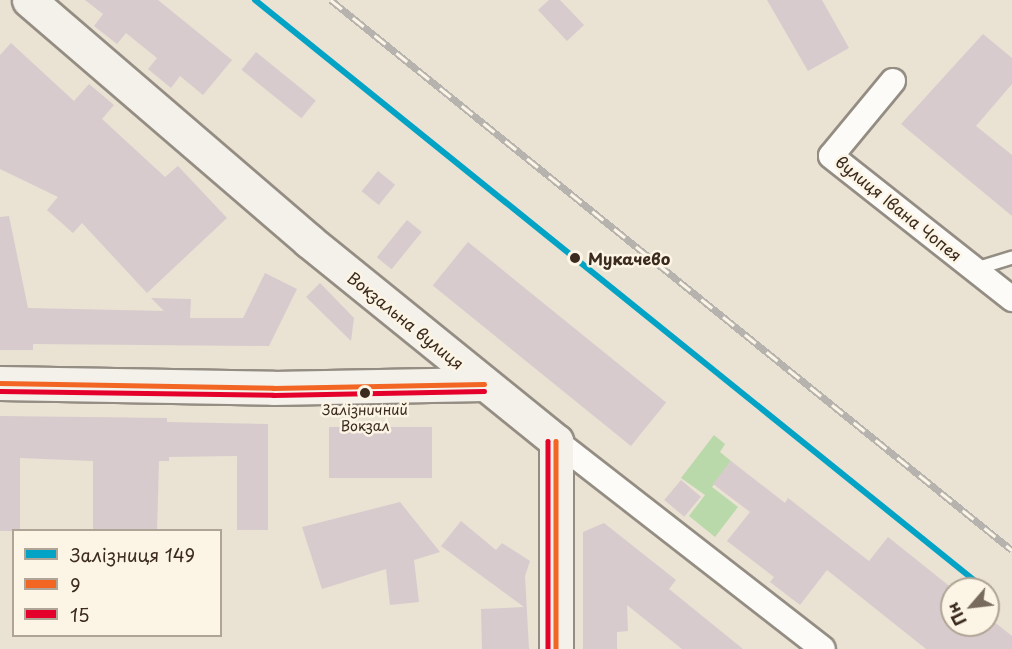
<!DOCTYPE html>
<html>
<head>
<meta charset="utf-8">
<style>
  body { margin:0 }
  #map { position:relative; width:1012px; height:649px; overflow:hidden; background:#eae2d3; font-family:"Playpen Sans",sans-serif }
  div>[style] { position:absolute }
  .green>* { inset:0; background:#bad9aa }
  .building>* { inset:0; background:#d8cbcd; transform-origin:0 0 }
  .roads { filter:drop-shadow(2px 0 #948d83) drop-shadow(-2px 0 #948d83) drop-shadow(0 2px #948d83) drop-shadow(0 -2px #948d83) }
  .lane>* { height:12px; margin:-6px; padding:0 6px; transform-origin:6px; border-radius:6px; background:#fcfbf8 }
  .street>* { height:24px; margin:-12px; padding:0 12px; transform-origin:12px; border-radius:12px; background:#fcfbf8 }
  .secondary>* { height:33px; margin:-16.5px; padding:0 16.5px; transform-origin:16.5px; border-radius:16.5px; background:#f4f0ea }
  .rail>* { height:7px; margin-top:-3.5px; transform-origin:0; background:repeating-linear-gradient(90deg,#fcf5e5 0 14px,#b6b3af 0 28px); box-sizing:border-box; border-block:2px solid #b6b3af }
  .bus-1>* { height:4.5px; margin:-2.25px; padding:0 2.25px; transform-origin:2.25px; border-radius:2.25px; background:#f26522 }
  .bus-2>* { height:4.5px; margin:-2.25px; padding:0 2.25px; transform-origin:2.25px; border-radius:2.25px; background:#e4002b }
  .rail-1>* { height:6px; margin:-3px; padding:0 3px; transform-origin:3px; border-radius:3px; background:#03a3c5 }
  .dots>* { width:16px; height:16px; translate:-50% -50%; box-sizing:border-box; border:3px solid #fcf5e5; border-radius:50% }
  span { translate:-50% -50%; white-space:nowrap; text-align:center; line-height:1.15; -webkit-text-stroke:5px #fcf5e5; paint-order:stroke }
  .bus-label { font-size:14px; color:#3b2a1e }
  .street-label { font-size:16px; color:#3b2a1e }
  .stop-label { font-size:16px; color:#3b2a1e; font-weight:700 }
  .left { translate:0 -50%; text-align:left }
  .legend { position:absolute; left:12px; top:529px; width:210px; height:108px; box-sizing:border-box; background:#fcf5e5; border:2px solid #afa495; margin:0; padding:8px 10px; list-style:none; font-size:18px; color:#3b2a1e }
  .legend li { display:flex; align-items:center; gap:12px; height:30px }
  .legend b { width:30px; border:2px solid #afa495 }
  .north { position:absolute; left:940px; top:577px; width:60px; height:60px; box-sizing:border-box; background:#fcf5e5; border:2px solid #afa495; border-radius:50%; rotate:242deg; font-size:16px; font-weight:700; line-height:24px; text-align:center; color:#3b2a1e }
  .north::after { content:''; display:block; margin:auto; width:21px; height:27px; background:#786a5d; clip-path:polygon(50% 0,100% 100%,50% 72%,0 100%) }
</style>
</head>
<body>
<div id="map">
  <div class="green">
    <i style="clip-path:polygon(714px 435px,725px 444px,720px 452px,731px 461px,712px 487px,738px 507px,715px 537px,689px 516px,705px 495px,681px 478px)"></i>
  </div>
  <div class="building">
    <i style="clip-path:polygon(85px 0,158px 0,232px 60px,203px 95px,180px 76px,171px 88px,148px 69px,157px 58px,126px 33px,117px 44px,94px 26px,103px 14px)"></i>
    <i style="clip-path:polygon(549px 0,560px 0,584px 25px,567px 41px,538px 10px)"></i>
    <i style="clip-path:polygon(767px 0,822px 0,849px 48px,808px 71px)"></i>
    <i style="clip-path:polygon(983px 34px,1012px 58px,1012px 84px,976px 126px,1012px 155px,1012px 216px,901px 124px)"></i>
    <i style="clip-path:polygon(11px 43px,74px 101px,89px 84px,114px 105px,102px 119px,165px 177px,178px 166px,227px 218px,147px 293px,82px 223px,73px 233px,47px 210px,58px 197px,0 169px,0 55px)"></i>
    <i style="left:256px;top:52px;width:77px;height:23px;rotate:39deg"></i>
    <i style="left:378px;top:171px;width:22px;height:26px;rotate:39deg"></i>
    <i style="clip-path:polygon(9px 216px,28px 308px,164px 311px,151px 298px,191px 299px,190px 318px,243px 318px,265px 273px,297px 289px,269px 346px,33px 344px,33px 350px,0 350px,0 217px)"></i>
    <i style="left:407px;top:220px;width:19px;height:48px;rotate:39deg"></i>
    <i style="left:468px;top:242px;width:255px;height:56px;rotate:39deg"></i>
    <i style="clip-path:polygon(320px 283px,354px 318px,351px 341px,306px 297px)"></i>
    <i style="clip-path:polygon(0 416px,167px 418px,167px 422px,268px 424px,268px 530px,237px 530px,237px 456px,169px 457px,169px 461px,159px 461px,157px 531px,93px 531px,93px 461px,20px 458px,20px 531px,0 531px)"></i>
    <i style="left:329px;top:427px;width:103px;height:51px"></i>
    <i style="clip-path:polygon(731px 461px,785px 503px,788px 498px,869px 561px,888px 537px,953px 589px,952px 625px,988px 625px,988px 617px,1012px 636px,1012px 649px,926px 649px,827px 570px,800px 605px,770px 582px,774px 577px,727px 541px,750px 512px,713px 484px)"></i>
    <i style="left:681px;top:480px;width:26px;height:26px;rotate:40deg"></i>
    <i style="clip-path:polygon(400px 502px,440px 552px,414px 560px,419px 602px,390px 605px,386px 569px,322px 589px,302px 527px)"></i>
    <i style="clip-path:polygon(461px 521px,496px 550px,502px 543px,530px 561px,525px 576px,529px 649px,482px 649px,481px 609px,524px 607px,441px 546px)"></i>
    <i style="clip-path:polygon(604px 523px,676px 580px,669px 589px,743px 649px,682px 649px,627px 605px,628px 631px,617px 632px,617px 649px,583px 649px,583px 532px)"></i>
  </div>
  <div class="roads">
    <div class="lane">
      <i style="left:975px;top:269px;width:39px;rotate:-17deg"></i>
    </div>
    <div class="street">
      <i style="left:893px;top:81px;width:97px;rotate:129.6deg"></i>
      <i style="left:831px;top:156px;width:231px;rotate:38.3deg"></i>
      <i style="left:556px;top:441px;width:338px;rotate:37.9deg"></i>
    </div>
    <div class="secondary">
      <i style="left:29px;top:0;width:369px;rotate:40.7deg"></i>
      <i style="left:309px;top:241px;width:318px;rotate:39deg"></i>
      <i style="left:556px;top:441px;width:208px;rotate:90deg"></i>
      <i style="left:0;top:383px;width:273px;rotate:1deg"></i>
      <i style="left:273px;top:388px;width:211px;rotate:-1.1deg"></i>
    </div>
  </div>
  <div class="rail">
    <i style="left:331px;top:0;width:875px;rotate:38.93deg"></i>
  </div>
  <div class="bus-1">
    <i style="left:0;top:383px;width:273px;rotate:1deg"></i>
    <i style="left:273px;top:388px;width:211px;rotate:-1.1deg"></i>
    <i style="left:556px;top:441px;width:208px;rotate:90deg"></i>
  </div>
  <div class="bus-2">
    <i style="left:0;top:391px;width:273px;rotate:0.8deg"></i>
    <i style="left:273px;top:395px;width:211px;rotate:-1.1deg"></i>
    <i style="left:548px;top:441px;width:208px;rotate:90deg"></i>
  </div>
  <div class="rail-1">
    <i style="left:255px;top:0;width:938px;rotate:38.9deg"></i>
  </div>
  <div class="dots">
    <i style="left:575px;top:258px;background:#3b2a1e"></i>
    <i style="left:365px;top:393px;background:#3b2a1e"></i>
  </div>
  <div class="bus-label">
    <span style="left:365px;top:418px">Залізничний<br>Вокзал</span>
  </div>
  <div class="street-label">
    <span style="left:899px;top:208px;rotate:39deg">вулиця Івана Чопея</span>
    <span style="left:406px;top:320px;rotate:39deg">Вокзальна вулиця</span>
  </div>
  <div class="stop-label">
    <span class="left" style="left:588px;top:258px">Мукачево</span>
  </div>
  <ul class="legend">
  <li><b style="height:8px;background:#03a3c5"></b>Залізниця 149</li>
  <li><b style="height:8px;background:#f26522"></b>9</li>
  <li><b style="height:8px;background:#e4002b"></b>15</li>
  </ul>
  <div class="north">Пн</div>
</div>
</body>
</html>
